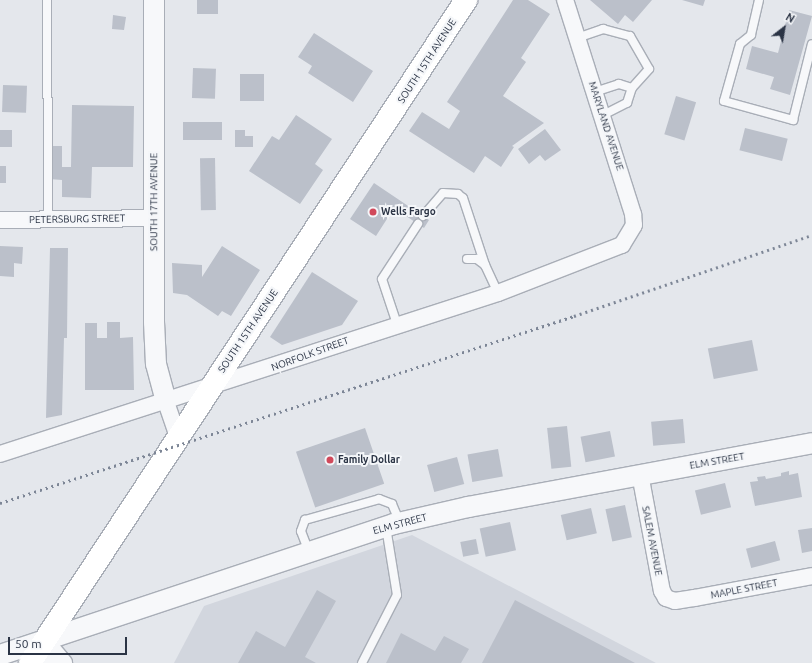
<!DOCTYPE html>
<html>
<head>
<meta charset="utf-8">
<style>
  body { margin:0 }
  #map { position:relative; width:812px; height:663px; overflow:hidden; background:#e4e7ec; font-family:Ubuntu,sans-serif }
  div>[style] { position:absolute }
  .built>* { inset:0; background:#d2d6de }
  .building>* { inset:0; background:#bbc0ca; transform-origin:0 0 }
  .roads { filter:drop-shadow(1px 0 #a9aeb7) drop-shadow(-1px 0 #a9aeb7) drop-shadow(0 1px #a9aeb7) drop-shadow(0 -1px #a9aeb7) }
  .service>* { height:8px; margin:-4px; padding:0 4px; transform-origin:4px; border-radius:4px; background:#f7f8fa }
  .minor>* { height:16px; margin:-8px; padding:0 8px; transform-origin:8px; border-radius:8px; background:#f7f8fa }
  .tertiary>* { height:20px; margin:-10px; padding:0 10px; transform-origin:10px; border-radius:10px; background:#f7f8fa }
  .secondary>* { height:22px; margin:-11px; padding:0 11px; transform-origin:11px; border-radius:11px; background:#fff }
  .rail>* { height:3px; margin-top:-1.5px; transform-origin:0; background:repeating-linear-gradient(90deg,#7d8696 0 2px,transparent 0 6px) }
  .dots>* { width:11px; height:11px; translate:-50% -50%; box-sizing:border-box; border:2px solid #f4f6f9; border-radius:50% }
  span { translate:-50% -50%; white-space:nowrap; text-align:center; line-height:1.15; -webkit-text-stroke:4px #f4f6f9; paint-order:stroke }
  .street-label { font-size:10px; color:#2b3445 }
  .poi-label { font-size:10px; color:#2b3445; font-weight:700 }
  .left { translate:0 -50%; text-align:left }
  .north { position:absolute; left:764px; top:8px; width:40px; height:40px; -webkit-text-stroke:3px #f4f6f9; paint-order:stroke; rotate:31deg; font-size:11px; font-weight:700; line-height:16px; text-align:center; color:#2b3445 }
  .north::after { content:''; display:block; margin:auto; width:14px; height:18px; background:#2b3445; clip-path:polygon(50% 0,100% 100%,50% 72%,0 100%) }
  .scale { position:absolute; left:8px; top:637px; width:119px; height:18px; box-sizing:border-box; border:2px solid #2b3445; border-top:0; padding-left:5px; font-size:12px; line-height:14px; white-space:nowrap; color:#2b3445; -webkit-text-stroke:3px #f4f6f9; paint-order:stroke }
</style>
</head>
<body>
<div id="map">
  <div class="built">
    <i style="clip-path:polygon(412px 535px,656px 663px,174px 663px,204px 606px)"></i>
  </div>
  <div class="building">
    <i style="left:197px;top:0;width:21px;height:14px"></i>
    <i style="clip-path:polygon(513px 0,528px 0,550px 14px,521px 58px,526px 62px,503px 96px,544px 123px,512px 146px,514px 147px,501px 167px,485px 156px,474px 173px,409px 131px,422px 112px,449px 129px,460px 111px,447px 102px)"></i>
    <i style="clip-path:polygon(590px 0,652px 0,633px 22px,625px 15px,618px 24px)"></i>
    <i style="clip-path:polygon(682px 0,705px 0,703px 6px)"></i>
    <i style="clip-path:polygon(789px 10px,812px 16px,790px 95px,770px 89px,774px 77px,746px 69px,752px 46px,778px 53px)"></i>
    <i style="clip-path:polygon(113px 15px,126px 17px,124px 30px,112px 29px)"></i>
    <i style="clip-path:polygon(314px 33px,373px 71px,353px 102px,308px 73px,312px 66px,298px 57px)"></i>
    <i style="left:193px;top:68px;width:23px;height:30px;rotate:2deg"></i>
    <i style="left:240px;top:74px;width:24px;height:27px"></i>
    <i style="left:3px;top:85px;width:24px;height:27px;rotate:2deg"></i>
    <i style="left:676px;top:96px;width:21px;height:40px;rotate:17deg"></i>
    <i style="clip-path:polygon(72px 105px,134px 106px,133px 167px,92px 167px,91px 198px,62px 197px,62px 180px,49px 179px,50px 146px,62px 146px,62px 167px,71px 167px)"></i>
    <i style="clip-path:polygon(296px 115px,332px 139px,315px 164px,323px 170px,300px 204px,249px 171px,272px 136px,279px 140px)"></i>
    <i style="left:183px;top:122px;width:39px;height:18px"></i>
    <i style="left:745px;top:128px;width:44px;height:23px;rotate:14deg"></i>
    <i style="clip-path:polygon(545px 129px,561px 150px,545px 161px,540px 155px,529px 164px,518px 149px)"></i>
    <i style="left:0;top:130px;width:12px;height:17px"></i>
    <i style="clip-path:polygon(235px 130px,245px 130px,245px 136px,253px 136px,253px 147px,235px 147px)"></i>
    <i style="left:215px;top:158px;width:52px;height:15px;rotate:89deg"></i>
    <i style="left:0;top:166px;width:6px;height:17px"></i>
    <i style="clip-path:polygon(374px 183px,429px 220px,424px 228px,394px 208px,376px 236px,350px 219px)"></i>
    <i style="clip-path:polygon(0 246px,23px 247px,22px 264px,14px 263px,14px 277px,0 276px)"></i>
    <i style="clip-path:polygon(222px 246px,260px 270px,231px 316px,222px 311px,218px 316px,187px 295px,173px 293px,172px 263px,202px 265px,202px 277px)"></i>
    <i style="clip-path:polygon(50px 248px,68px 248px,67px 338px,64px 338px,62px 415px,46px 418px)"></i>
    <i style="clip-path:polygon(312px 272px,358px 301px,342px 325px,282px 345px,270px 337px)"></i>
    <i style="clip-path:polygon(107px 322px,120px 322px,120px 338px,133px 337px,134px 390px,85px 390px,85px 323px,97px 323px,97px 338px,107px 338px)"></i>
    <i style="left:752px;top:340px;width:31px;height:45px;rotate:79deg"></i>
    <i style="left:683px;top:419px;width:24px;height:32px;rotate:85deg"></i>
    <i style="left:567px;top:426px;width:41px;height:20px;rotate:84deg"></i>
    <i style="left:365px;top:428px;width:59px;height:73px;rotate:71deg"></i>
    <i style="left:610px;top:431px;width:26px;height:30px;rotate:79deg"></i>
    <i style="left:498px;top:449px;width:28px;height:31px;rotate:80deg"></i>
    <i style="left:457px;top:457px;width:28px;height:31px;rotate:75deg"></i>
    <i style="clip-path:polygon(789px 471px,789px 475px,798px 473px,802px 497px,755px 506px,750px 482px,758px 481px,757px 477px,765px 476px,766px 479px,781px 476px,781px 473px)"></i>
    <i style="left:725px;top:483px;width:25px;height:31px;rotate:76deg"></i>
    <i style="left:625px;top:505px;width:33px;height:20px;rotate:78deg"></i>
    <i style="left:591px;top:508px;width:26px;height:31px;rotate:77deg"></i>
    <i style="left:510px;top:522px;width:29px;height:31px;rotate:78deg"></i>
    <i style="clip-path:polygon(812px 528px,812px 551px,802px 553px,798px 530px)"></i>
    <i style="left:476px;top:539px;width:15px;height:16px;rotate:79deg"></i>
    <i style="left:775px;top:541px;width:20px;height:30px;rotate:75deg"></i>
    <i style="clip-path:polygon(317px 590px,336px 601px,305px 657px,316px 663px,238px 663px,256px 631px,285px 647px)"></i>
    <i style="clip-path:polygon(515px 600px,635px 663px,482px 663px)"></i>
    <i style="clip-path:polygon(401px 633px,435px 651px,444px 636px,469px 649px,461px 663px,386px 663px)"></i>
  </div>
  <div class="roads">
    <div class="service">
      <i style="left:47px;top:0;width:219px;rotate:89.7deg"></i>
      <i style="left:759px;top:0;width:36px;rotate:103deg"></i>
      <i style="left:751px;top:35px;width:14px;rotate:141deg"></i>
      <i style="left:740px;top:44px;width:59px;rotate:105.7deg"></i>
      <i style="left:724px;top:101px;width:72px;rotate:15.4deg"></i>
      <i style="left:793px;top:120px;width:78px;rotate:-76deg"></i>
      <i style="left:577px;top:38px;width:28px;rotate:-19deg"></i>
      <i style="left:603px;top:29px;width:28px;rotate:15deg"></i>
      <i style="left:630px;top:36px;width:38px;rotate:60deg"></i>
      <i style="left:649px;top:69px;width:25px;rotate:132deg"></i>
      <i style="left:632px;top:88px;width:14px;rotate:-163deg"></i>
      <i style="left:619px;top:84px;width:25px;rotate:162deg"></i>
      <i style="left:603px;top:115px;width:27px;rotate:-27deg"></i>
      <i style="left:627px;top:103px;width:16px;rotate:-72deg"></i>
      <i style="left:423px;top:216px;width:30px;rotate:-49deg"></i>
      <i style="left:443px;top:193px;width:15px;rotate:4deg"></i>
      <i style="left:458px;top:194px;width:6px;rotate:39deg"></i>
      <i style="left:463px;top:198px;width:71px;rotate:71.8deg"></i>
      <i style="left:467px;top:259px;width:10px"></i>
      <i style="left:477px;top:259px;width:10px;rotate:37deg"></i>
      <i style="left:485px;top:265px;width:31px;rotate:65deg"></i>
      <i style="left:397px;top:324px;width:47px;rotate:-108.4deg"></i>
      <i style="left:382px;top:279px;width:66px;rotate:-56.8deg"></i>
      <i style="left:309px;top:552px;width:22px;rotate:-111deg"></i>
      <i style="left:301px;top:531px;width:12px;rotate:-70deg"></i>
      <i style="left:305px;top:520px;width:77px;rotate:-15.8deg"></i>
      <i style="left:379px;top:499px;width:14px;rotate:21deg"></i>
      <i style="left:392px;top:504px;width:21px;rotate:67deg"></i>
      <i style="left:362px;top:663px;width:76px;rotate:-62.8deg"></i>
      <i style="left:397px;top:595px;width:69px;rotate:-99.2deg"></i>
    </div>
    <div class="minor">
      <i style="left:0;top:220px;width:154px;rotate:-0.7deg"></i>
      <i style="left:166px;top:402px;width:36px;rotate:71deg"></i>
      <i style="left:0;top:454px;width:523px;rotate:-17.92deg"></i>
      <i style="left:498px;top:293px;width:133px;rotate:-21.2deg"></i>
      <i style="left:622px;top:245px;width:23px;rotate:-59deg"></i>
      <i style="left:634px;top:225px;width:11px;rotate:-95deg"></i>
      <i style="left:633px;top:214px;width:225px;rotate:-107.6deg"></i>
      <i style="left:640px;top:474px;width:119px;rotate:79.4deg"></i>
      <i style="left:662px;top:591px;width:8px;rotate:60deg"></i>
      <i style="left:666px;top:598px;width:9px;rotate:18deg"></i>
      <i style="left:675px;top:601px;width:20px;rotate:-9deg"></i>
      <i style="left:695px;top:598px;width:119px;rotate:-10.6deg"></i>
      <i style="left:45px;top:640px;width:30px;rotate:50deg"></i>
      <i style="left:45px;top:640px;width:23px;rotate:85deg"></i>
    </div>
    <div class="tertiary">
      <i style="left:154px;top:0;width:322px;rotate:90deg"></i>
      <i style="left:154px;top:322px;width:42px;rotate:87.3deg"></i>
      <i style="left:156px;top:364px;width:39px;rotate:75deg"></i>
      <i style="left:0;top:655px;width:415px;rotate:-18.4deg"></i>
      <i style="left:394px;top:524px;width:76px;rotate:-12.9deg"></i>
      <i style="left:468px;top:507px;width:350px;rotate:-10.5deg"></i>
    </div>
    <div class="secondary">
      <i style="left:30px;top:663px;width:794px;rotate:-56.67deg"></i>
    </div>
  </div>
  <div class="rail">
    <i style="left:0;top:503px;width:604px;rotate:-18.04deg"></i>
    <i style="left:574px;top:316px;width:251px;rotate:-18.8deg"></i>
  </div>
  <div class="dots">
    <i style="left:373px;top:212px;background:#d1495b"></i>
    <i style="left:330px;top:460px;background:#d1495b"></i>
  </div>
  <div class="street-label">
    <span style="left:427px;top:61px;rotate:-57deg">SOUTH 15TH AVENUE</span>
    <span style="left:606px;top:126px;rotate:72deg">MARYLAND AVENUE</span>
    <span style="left:154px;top:202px;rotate:-90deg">SOUTH 17TH AVENUE</span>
    <span style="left:77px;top:219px;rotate:-1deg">PETERSBURG STREET</span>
    <span style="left:248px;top:331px;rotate:-56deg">SOUTH 15TH AVENUE</span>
    <span style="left:310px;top:354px;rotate:-20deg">NORFOLK STREET</span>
    <span style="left:717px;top:461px;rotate:-10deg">ELM STREET</span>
    <span style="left:400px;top:524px;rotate:-15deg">ELM STREET</span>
    <span style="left:652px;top:541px;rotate:79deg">SALEM AVENUE</span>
    <span style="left:744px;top:589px;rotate:-11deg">MAPLE STREET</span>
  </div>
  <div class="poi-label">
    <span class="left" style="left:381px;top:212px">Wells Fargo</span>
    <span class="left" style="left:338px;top:460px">Family Dollar</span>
  </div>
  <div class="north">N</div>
  <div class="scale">50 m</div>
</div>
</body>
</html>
